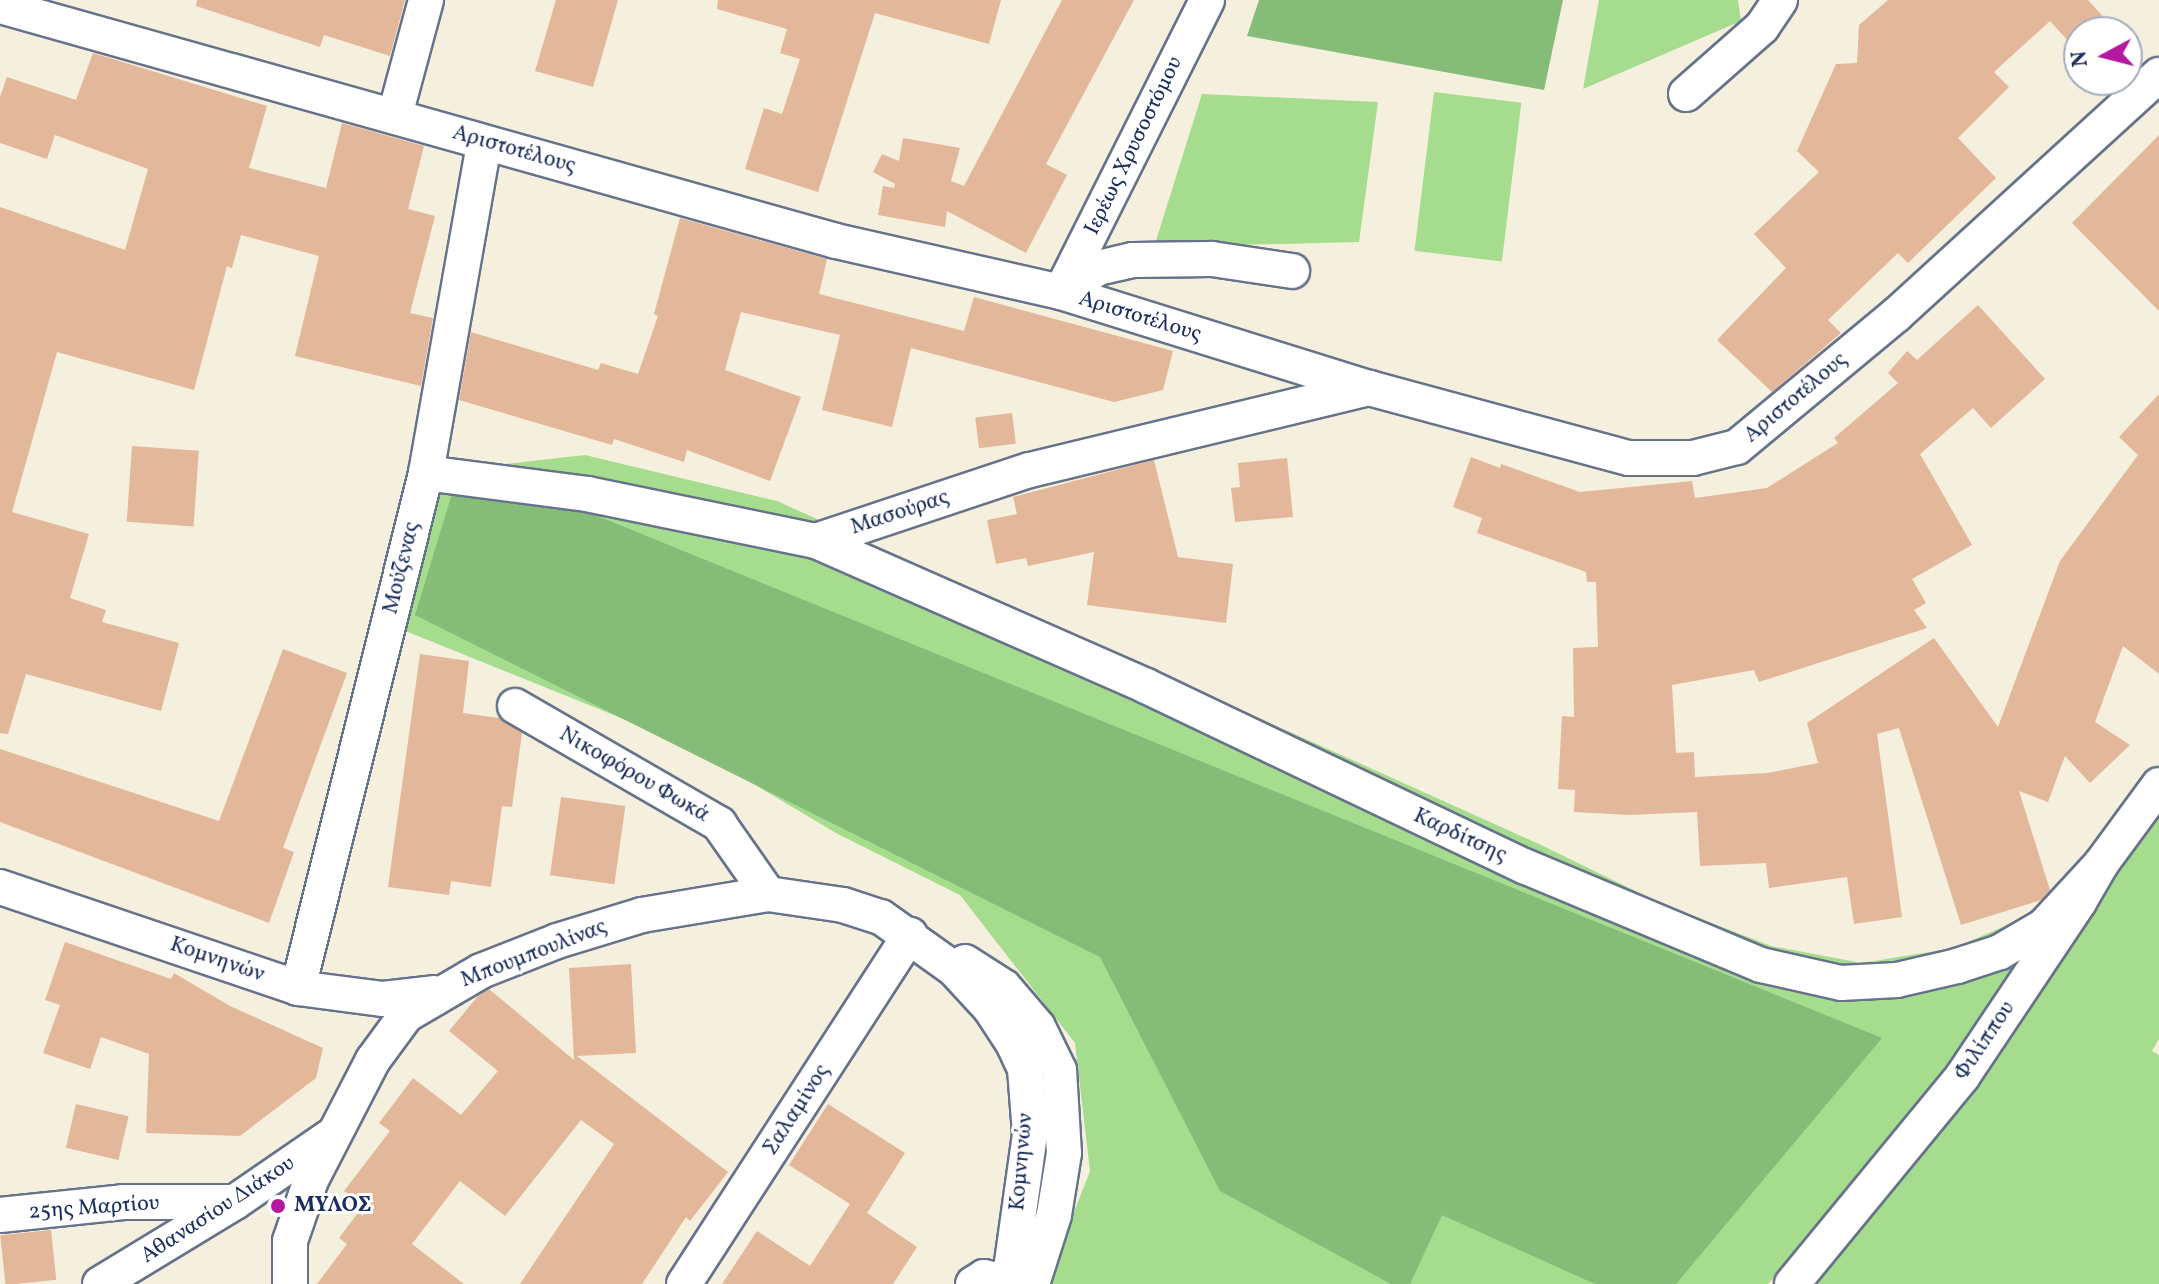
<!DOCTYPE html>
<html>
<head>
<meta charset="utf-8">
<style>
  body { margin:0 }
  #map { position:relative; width:2159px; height:1284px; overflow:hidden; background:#f5efde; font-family:Vollkorn,serif }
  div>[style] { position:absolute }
  .green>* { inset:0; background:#a5dc8d; transform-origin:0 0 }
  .forest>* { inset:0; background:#84bc78 }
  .building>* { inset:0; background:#e3b79a; transform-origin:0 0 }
  .roads { filter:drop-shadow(2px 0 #67728b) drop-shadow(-2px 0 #67728b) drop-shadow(0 2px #67728b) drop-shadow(0 -2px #67728b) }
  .minor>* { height:34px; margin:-17px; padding:0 17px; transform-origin:17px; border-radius:17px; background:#fff }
  .dots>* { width:22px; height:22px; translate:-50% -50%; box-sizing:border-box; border:4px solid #fff; border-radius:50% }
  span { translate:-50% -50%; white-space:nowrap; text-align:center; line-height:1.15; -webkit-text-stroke:6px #fff; paint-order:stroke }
  .street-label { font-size:22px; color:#1b2f5e }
  .poi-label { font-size:22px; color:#1b2f5e; font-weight:700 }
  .left { translate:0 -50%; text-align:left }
  .north { position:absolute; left:2063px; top:16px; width:80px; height:80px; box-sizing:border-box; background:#fff; border:2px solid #a4acbf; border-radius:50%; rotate:263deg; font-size:22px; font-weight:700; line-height:32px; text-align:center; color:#1b2f5e }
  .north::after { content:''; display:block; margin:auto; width:28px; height:36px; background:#b5179e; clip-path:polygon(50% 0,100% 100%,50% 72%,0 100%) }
</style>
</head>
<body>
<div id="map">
  <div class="green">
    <i style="clip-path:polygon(1599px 0,1738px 0,1741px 21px,1583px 89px)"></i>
    <i style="left:1434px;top:92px;width:88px;height:160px;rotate:7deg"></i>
    <i style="clip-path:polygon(1202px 94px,1378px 102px,1359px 242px,1154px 247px)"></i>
    <i style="clip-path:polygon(585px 455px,777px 501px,1539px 844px,1660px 903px,1771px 946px,1862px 963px,1954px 948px,2058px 903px,2118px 871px,2159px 792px,2159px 1039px,2152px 1051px,2159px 1055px,2159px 1284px,1777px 1284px,2039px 983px,1768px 1284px,1046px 1284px,1090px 1171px,1075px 1043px,960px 895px,836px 833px,690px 746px,386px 623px,426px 473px)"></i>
  </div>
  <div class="forest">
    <i style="clip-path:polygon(1259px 0,1563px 0,1544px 90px,1247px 36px)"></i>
    <i style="clip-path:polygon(462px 461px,1882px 1038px,1676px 1284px,1595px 1284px,1442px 1215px,1410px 1284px,1391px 1284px,1220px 1191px,1100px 957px,415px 615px)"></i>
  </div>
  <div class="building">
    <i style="clip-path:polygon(197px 0,405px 0,390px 56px,324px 35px,320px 47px,196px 6px)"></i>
    <i style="clip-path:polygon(556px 0,618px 0,593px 87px,535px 71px)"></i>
    <i style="clip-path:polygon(718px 0,1001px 0,989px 44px,875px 13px,818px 192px,745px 169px,764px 108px,782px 114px,800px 59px,780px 53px,787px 29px,717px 9px)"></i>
    <i style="clip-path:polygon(1062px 0,1134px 0,1046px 164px,1067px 175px,1026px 253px,947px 211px,945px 227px,878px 215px,883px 186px,894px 188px,895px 184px,873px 172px,882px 154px,899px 161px,903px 138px,960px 148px,951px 181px,964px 186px)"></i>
    <i style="clip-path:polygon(1888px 0,2088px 0,2117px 32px,2079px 32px,2079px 53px,2050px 21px,1994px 72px,2009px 87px,1958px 138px,1996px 178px,1908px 263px,1898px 253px,1828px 320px,1841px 333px,1772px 392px,1717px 340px,1786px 268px,1754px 234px,1819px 172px,1797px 151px,1836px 64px,1857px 63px,1859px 25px)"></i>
    <i style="clip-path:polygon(93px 53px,267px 106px,249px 168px,326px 188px,342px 123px,424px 146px,408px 209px,435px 216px,410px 313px,433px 318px,421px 386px,295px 356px,319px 256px,241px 235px,232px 268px,227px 266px,194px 390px,57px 352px,12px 512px,89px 534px,70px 598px,106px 610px,102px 622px,179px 643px,161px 711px,26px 674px,8px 734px,0 733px,0 207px,125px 250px,148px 169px,55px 135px,47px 159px,0 143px,0 97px,7px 77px,76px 100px)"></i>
    <i style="clip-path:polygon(2159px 135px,2159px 311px,2072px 223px)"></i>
    <i style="clip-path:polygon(680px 218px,827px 259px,819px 294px,964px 331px,974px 297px,1173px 351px,1163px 390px,1114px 402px,911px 348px,892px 427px,822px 410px,840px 335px,741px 312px,725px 370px,801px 397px,770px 481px,687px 450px,684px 462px,614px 439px,612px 445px,459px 400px,471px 332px,598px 370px,601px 363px,638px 374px,658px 316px,654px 314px)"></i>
    <i style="clip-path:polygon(1978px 305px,2045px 379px,1991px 428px,1973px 408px,1920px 454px,1972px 545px,1912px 579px,1926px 603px,1914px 610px,1927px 628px,1759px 682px,1754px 670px,1672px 685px,1676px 753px,1694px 752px,1695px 777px,1768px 773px,1818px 763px,1807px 723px,1934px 638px,1998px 727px,2060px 561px,2138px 455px,2119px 437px,2159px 394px,2159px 674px,2123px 646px,2095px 722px,2130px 745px,2090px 783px,2065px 756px,2048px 802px,2019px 791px,2050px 890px,2041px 900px,1961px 925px,1899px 728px,1877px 734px,1902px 917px,1854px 924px,1847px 877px,1769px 888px,1766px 863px,1700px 866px,1697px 812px,1630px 815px,1574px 812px,1575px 790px,1558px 789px,1562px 716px,1574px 717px,1573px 648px,1598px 647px,1596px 582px,1587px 582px,1586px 572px,1477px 533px,1482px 518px,1453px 507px,1471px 457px,1500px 468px,1501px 464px,1580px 492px,1692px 481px,1695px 498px,1767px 488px,1838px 443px,1834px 438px,1898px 383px,1888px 373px,1907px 351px,1917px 360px)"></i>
    <i style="left:1012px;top:413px;width:31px;height:37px;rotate:83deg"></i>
    <i style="left:132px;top:446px;width:67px;height:76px;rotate:4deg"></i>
    <i style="clip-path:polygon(1287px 458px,1293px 517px,1235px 522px,1231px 488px,1240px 487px,1238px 463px)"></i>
    <i style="clip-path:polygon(1154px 460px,1178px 557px,1233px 564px,1226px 623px,1087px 605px,1094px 552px,1028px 566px,1026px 558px,996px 564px,987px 520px,1017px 514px,1013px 497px)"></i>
    <i style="clip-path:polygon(283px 649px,347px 673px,283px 848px,294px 852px,269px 923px,0 822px,0 749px,219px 821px)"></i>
    <i style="clip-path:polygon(420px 654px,469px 661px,463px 713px,499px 718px,522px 733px,512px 807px,502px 806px,491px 887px,451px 881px,449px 895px,388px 887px)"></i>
    <i style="left:561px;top:797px;width:65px;height:79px;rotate:8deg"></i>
    <i style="clip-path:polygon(65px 942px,171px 979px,174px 973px,230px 1006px,323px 1048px,316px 1078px,240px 1136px,146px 1133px,149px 1054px,101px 1037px,90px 1069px,43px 1053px,60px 1005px,45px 1000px)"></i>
    <i style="clip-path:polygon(631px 964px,636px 1053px,577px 1056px,728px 1172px,690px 1221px,686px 1217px,642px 1284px,520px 1284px,614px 1144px,581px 1120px,505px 1216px,460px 1181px,412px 1244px,464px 1284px,317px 1284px,347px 1244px,339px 1238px,363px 1206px,344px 1191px,390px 1131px,379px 1123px,413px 1078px,461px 1115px,498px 1071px,449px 1031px,478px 996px,489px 989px,574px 1060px,569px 968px)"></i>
    <i style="left:76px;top:1104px;width:54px;height:45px;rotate:13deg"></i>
    <i style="clip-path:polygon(828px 1104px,905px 1153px,867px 1213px,917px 1247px,893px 1284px,722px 1284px,757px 1231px,810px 1266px,850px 1204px,789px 1165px)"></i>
    <i style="left:51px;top:1230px;width:50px;height:51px;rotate:84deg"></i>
  </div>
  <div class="roads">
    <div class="minor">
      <i style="left:0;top:6px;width:868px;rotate:15.7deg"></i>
      <i style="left:836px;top:241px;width:231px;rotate:12.8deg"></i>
      <i style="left:1061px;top:292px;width:323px;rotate:17.3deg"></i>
      <i style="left:1369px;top:388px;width:269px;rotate:15.1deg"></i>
      <i style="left:1629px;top:458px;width:64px"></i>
      <i style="left:1693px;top:458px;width:45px;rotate:-14deg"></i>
      <i style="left:1737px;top:447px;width:207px;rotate:-39.7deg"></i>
      <i style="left:1896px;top:315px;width:356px;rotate:-42.4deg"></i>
      <i style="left:1686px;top:94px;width:101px;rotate:-41.4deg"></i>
      <i style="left:1762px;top:27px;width:32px;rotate:-56deg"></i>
      <i style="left:395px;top:115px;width:119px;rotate:-74.9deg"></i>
      <i style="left:1061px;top:292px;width:326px;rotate:-63.4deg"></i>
      <i style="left:1062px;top:292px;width:43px;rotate:-33.7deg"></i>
      <i style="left:1098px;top:268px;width:36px;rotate:-13deg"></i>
      <i style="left:1133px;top:260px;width:79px;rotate:-0.7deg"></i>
      <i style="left:1212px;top:259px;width:81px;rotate:8.5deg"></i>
      <i style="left:426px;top:473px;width:162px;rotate:7.4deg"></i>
      <i style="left:587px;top:494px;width:234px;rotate:11.6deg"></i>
      <i style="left:816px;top:541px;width:225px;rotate:-18.4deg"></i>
      <i style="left:1030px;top:470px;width:349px;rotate:-13.6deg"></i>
      <i style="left:816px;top:541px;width:360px;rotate:23.7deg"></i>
      <i style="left:1146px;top:686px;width:419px;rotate:25.5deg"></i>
      <i style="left:1524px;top:866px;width:257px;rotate:22.7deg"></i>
      <i style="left:1761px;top:965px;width:82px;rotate:12.7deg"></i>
      <i style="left:1841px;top:983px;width:56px;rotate:-3.1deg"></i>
      <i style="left:1897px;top:980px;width:62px;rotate:-13.1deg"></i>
      <i style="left:1957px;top:966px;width:45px;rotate:-18deg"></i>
      <i style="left:2000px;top:952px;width:51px;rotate:-30.6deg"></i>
      <i style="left:2044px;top:926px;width:84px;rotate:-47.4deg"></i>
      <i style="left:515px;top:706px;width:236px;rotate:30deg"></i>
      <i style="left:719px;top:824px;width:85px;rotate:55deg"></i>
      <i style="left:0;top:887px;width:315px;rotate:18.7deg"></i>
      <i style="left:298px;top:988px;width:86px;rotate:7.4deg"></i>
      <i style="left:383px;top:999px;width:51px;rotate:-6.7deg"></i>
      <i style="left:965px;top:962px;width:46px;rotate:32.7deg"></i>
      <i style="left:1004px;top:987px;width:52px;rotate:49.6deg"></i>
      <i style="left:1038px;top:1027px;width:48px;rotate:64deg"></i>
      <i style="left:1059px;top:1070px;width:83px;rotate:86.6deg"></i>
      <i style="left:1064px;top:1153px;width:63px;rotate:99.2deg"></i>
      <i style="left:1054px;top:1215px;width:72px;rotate:107.7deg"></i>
      <i style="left:298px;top:988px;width:531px;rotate:-76.04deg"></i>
      <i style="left:426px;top:473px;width:335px;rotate:-80deg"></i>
      <i style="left:0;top:1215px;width:124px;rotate:-6deg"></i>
      <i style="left:123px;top:1202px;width:112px"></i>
      <i style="left:100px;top:1284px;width:158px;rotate:-31.3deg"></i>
      <i style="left:235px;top:1202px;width:116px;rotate:-34.5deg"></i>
      <i style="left:290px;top:1284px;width:43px;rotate:-90deg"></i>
      <i style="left:290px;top:1241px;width:65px;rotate:-71deg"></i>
      <i style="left:311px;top:1180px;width:135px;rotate:-62.7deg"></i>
      <i style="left:373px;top:1060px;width:56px;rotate:-53.7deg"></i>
      <i style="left:406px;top:1015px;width:87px;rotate:-30.4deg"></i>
      <i style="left:481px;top:971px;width:82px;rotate:-21.5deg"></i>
      <i style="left:557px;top:941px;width:89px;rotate:-17deg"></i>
      <i style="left:642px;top:915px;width:128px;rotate:-9.5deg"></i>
      <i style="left:768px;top:894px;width:76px;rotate:8.3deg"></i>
      <i style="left:843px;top:905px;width:40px;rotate:18deg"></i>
      <i style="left:881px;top:917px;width:90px;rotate:35.5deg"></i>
      <i style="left:954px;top:969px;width:53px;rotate:47.3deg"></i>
      <i style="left:990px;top:1008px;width:42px;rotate:56.7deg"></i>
      <i style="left:1013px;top:1043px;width:29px;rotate:65deg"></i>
      <i style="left:1025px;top:1069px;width:65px;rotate:85.6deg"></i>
      <i style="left:1030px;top:1134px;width:151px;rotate:98deg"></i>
      <i style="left:684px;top:1284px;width:416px;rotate:-57.1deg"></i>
      <i style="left:973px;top:1284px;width:13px;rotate:-32deg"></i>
      <i style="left:984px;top:1277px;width:32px;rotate:13deg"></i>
      <i style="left:1792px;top:1284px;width:268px;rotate:-50.6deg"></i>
      <i style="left:1962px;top:1077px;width:211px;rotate:-56.2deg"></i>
      <i style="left:2079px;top:902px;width:44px;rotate:-59.9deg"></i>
      <i style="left:2101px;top:864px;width:98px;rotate:-53.7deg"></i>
    </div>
  </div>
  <div class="dots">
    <i style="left:278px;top:1206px;background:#b5179e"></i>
  </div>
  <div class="street-label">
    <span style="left:1134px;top:146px;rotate:-64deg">Ιερέως Χρυσοστόμου</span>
    <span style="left:514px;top:150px;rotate:16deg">Αριστοτέλους</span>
    <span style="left:1140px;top:317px;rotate:17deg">Αριστοτέλους</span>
    <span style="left:1796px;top:398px;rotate:-40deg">Αριστοτέλους</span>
    <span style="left:900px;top:513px;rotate:-18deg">Μασούρας</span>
    <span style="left:402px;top:568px;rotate:-76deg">Μούζενας</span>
    <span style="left:634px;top:775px;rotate:30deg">Νικοφόρου Φωκά</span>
    <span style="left:1460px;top:836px;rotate:25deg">Καρδίτσης</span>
    <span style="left:534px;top:954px;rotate:-21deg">Μπουμπουλίνας</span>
    <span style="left:217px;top:960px;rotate:19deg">Κομνηνών</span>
    <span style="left:1985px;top:1041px;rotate:-56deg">Φιλίππου</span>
    <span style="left:797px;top:1110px;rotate:-57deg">Σαλαμίνος</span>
    <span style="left:1022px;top:1162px;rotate:-85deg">Κομνηνών</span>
    <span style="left:94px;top:1208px;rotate:-4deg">25ης Μαρτίου</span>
    <span style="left:218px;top:1210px;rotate:-33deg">Αθανασίου Διάκου</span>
  </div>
  <div class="poi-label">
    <span class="left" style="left:294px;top:1206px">ΜΥΛΟΣ</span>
  </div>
  <div class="north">N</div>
</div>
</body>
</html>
